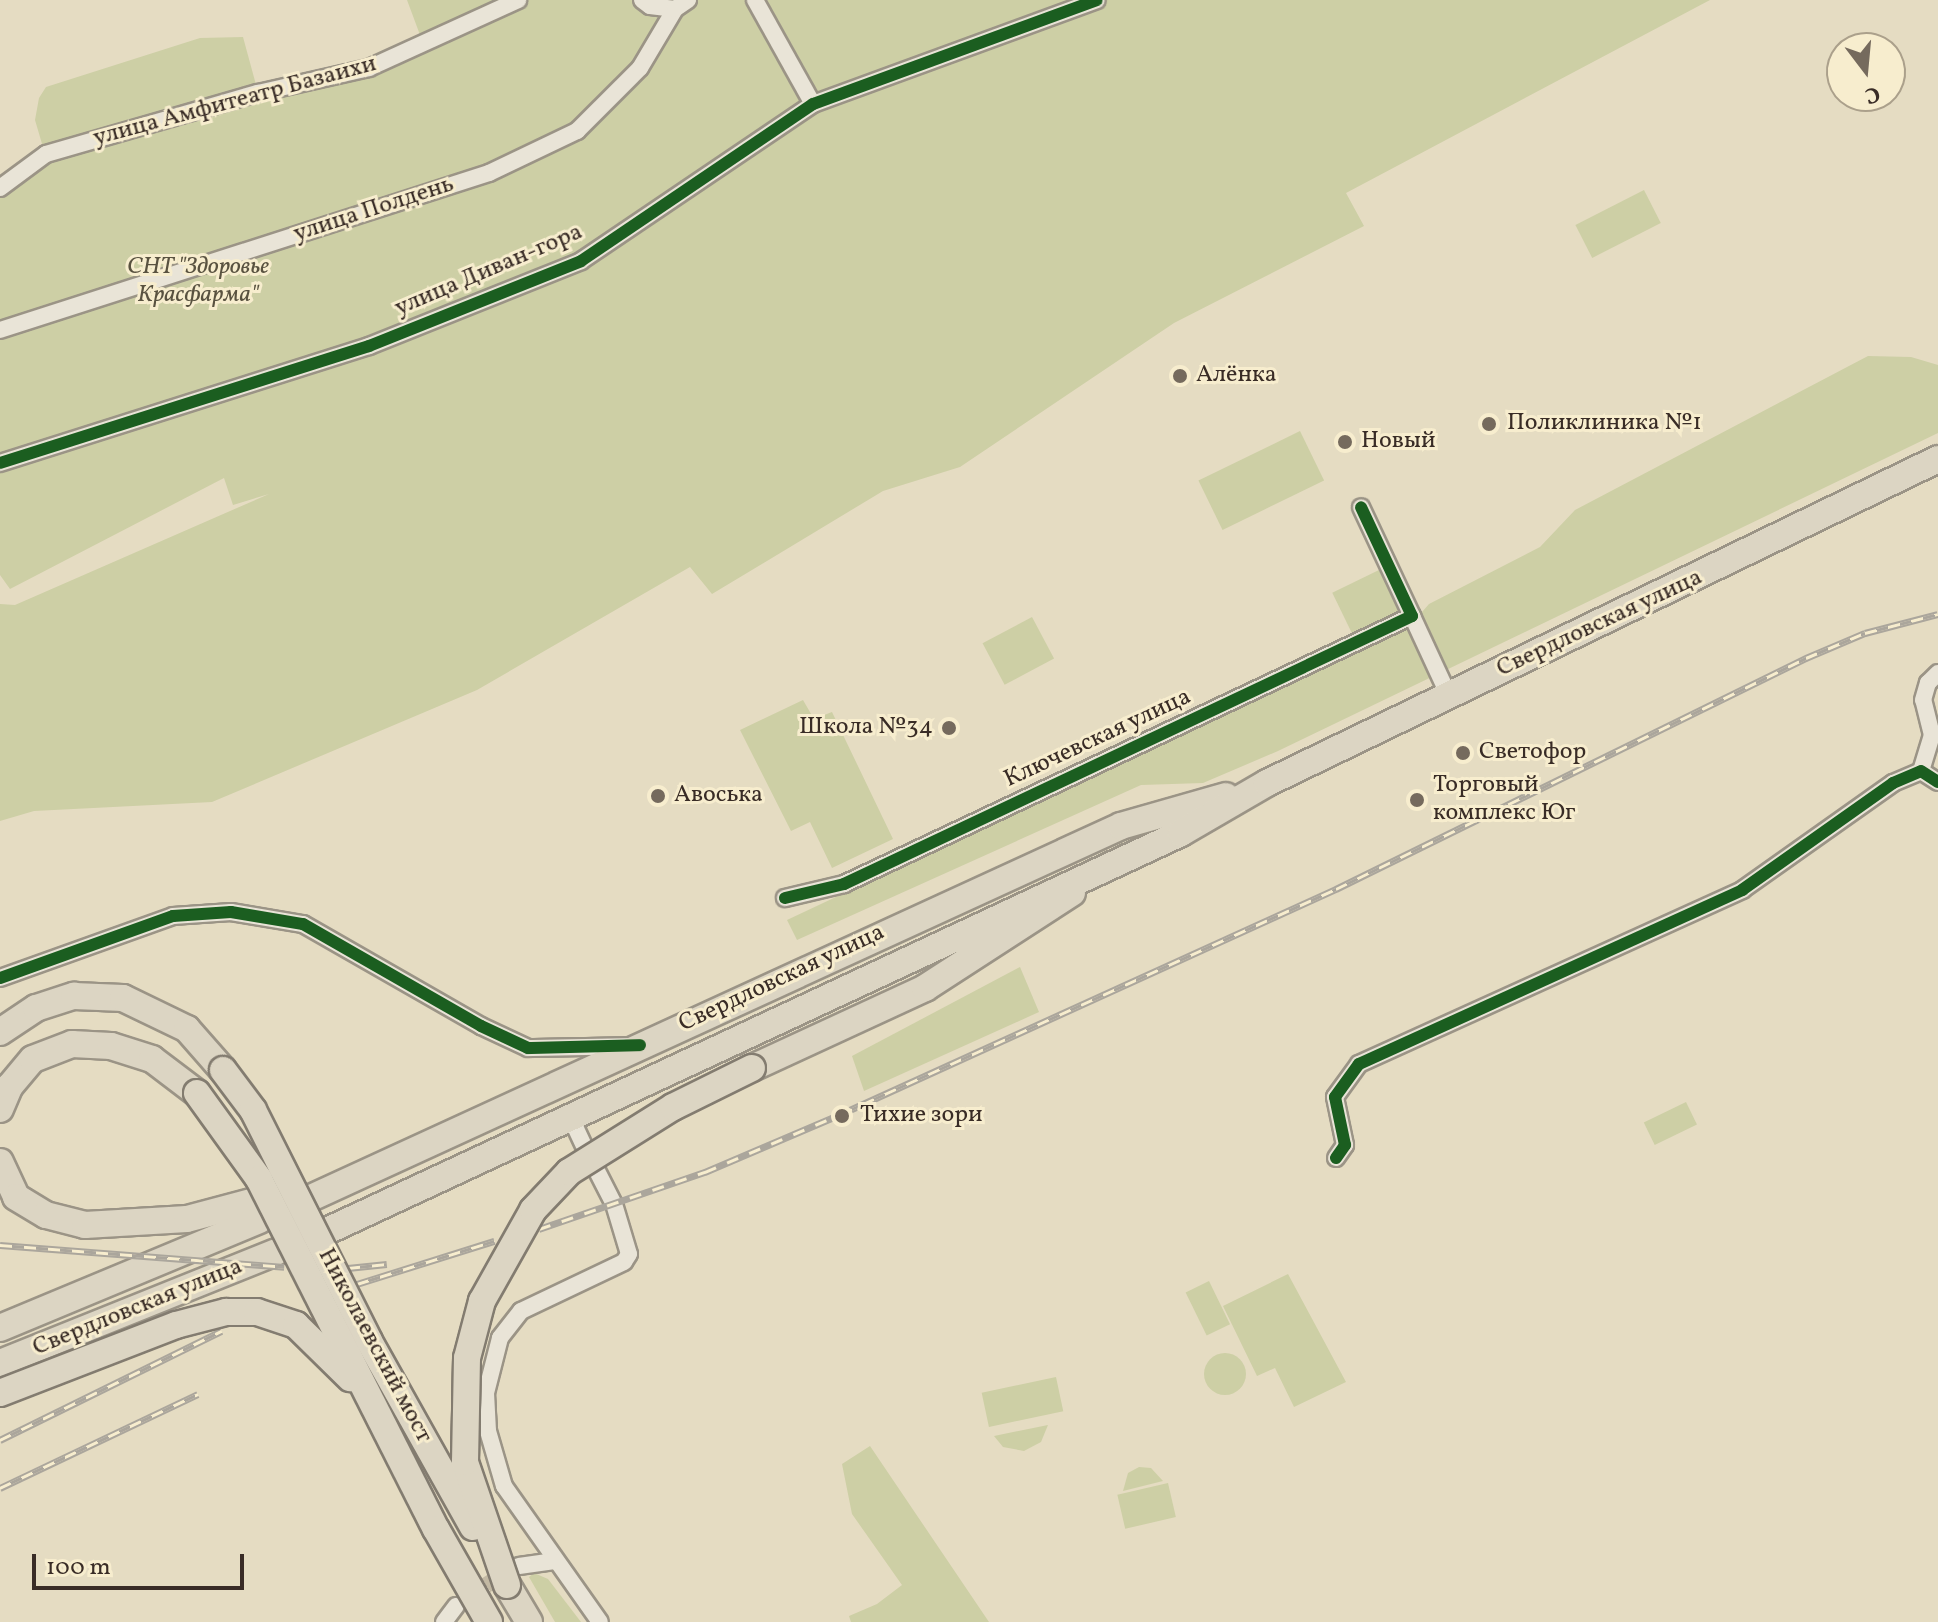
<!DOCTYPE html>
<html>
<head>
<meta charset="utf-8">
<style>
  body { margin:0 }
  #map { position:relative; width:1938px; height:1622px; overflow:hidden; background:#e5dcc2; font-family:Vollkorn,serif }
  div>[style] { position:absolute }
  .green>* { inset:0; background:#cdcfa5; transform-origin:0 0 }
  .round { border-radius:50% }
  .minor-tunnel>* { height:16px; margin-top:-8px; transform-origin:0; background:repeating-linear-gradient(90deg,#c3b9a3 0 16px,transparent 0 24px) }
  .roads { filter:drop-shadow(2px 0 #9b9486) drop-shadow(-2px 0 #9b9486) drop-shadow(0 2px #9b9486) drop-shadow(0 -2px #9b9486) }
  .minor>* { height:16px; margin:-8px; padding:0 8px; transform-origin:8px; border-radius:8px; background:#e9e4d7 }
  .primary>* { height:26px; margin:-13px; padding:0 13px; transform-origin:13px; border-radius:13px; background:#dcd5c3 }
  .trunk>* { height:26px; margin:-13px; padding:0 13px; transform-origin:13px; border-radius:13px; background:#dcd5c3 }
  .rail>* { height:7px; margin-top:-3.5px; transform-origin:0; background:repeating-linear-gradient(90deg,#f7edce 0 12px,#aba69c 0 24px); box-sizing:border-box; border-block:2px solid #aba69c }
  .bridges { filter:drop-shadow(2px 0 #837c70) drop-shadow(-2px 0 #837c70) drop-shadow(0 2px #837c70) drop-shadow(0 -2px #837c70) }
  .primary-bridge>* { height:26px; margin:-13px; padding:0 13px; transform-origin:13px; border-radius:13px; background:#dcd5c3 }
  .cycleway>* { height:12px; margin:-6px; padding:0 6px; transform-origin:6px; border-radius:6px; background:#1b5e20 }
  .dots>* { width:22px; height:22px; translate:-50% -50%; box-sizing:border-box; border:4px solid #f7edce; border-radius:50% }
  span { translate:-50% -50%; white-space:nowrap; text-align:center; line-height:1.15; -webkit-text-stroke:6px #f7edce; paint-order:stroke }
  .street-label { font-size:24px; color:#392c26 }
  .park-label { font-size:24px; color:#595240; font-style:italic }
  .poi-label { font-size:24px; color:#392c26 }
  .left { translate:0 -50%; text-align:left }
  .right { translate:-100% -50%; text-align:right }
  .north { position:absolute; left:1826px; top:32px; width:80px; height:80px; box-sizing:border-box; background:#f7edce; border:2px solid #aba08b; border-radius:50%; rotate:164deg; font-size:22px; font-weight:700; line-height:32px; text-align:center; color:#392c26 }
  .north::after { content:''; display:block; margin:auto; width:28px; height:36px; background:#756a5d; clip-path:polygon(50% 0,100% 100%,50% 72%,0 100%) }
  .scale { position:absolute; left:32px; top:1554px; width:212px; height:36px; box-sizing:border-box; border:4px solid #392c26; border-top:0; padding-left:10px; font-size:24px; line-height:28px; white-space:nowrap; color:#392c26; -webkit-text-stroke:6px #f7edce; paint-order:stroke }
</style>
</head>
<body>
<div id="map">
  <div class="green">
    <i style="clip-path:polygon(407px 0,642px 0,650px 6px,688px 0,1710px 0,1346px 193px,1364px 226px,1174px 323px,960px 467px,883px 491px,712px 594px,690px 567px,477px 690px,212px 802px,34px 811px,0 821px,0 604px,15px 605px,269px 494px,233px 505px,224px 478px,10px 589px,0 575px,0 188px,45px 154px,35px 120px,39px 98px,46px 87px,200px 38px,243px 37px,258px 92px,369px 68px,423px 43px)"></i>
    <i style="left:1644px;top:190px;width:37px;height:77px;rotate:63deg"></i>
    <i style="clip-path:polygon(1868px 356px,1911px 357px,1938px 365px,1938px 433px,1278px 751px,1203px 783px,1141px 785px,797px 940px,787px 920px,1409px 627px,1429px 604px,1540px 547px,1575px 510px)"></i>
    <i style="left:1300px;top:431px;width:55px;height:113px;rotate:64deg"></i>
    <i style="left:1379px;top:570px;width:46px;height:52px;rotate:64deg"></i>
    <i style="left:1032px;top:617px;width:47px;height:56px;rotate:62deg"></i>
    <i style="clip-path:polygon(803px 700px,814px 719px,832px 712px,893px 839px,832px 868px,810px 822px,791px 831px,740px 730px)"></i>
    <i style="clip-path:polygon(1020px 967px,1039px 1012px,864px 1091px,852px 1056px)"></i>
    <i style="left:1686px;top:1102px;width:25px;height:47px;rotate:64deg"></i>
    <i style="clip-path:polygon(1288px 1274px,1346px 1382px,1294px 1407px,1275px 1368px,1257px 1376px,1223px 1306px)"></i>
    <i style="left:1209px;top:1281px;width:48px;height:26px;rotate:64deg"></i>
    <i class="round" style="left:1204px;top:1353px;width:42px;height:42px"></i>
    <i style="left:1056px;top:1377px;width:35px;height:76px;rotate:78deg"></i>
    <i style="clip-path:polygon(1048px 1425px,1041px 1442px,1024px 1451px,1003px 1447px,994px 1436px)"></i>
    <i style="clip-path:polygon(870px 1446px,989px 1622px,851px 1622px,849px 1616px,877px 1604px,902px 1585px,852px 1514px,842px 1464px)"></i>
    <i style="clip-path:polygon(1139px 1467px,1151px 1468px,1163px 1481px,1123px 1491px,1128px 1473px)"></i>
    <i style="left:1168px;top:1483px;width:35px;height:52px;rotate:77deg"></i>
    <i style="clip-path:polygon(534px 1573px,548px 1579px,581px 1622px,555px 1622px,529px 1577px)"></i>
  </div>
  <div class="minor-tunnel">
    <i style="left:466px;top:1598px;width:52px;rotate:-32.5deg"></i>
  </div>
  <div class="roads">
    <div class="minor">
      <i style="left:642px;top:0;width:10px;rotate:37deg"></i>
      <i style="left:650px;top:6px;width:25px;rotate:7deg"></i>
      <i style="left:755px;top:0;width:119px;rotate:60.9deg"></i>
      <i style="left:0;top:188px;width:57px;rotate:-36.5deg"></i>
      <i style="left:46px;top:154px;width:221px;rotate:-16.1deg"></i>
      <i style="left:258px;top:93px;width:114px;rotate:-12.7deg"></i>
      <i style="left:369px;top:68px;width:164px;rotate:-24.5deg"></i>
      <i style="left:0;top:330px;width:514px;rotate:-17.8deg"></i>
      <i style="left:489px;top:173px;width:98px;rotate:-25.5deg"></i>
      <i style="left:577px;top:131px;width:89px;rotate:-45deg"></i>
      <i style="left:640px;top:68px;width:69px;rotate:-59.3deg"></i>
      <i style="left:675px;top:9px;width:16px;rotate:-35deg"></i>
      <i style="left:0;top:463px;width:387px;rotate:-17.6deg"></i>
      <i style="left:369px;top:346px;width:228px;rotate:-21.8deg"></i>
      <i style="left:581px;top:261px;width:280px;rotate:-34.1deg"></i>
      <i style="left:813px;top:104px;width:302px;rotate:-20.1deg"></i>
      <i style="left:1412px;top:616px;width:88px;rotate:65.2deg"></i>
      <i style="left:1921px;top:771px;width:38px;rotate:-73deg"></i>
      <i style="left:1932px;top:735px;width:36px;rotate:-104deg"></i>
      <i style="left:1923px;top:700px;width:18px;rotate:-74deg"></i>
      <i style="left:1928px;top:683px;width:14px;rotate:-45deg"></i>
      <i style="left:785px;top:898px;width:61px;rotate:-13.3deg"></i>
      <i style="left:844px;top:884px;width:628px;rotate:-25.26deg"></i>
      <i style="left:1412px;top:616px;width:120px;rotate:-115.1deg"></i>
      <i style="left:0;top:978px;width:184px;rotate:-19.7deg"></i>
      <i style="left:173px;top:916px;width:58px;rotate:-3.9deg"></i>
      <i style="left:231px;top:912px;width:73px;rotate:9.5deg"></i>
      <i style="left:303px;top:924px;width:205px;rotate:29.8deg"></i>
      <i style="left:481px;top:1026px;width:52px;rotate:25.1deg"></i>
      <i style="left:528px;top:1048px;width:102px;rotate:-1.1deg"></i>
      <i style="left:571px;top:1118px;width:29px;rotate:65deg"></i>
      <i style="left:1336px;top:1158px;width:16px;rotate:-55deg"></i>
      <i style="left:1345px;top:1145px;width:49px;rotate:-101.8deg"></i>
      <i style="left:1335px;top:1097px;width:41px;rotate:-54deg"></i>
      <i style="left:1359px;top:1064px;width:421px;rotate:-24.4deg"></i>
      <i style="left:1742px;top:890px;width:185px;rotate:-35.3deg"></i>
      <i style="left:1893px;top:783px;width:30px;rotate:-23deg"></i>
      <i style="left:1921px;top:771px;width:20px;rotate:33deg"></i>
      <i style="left:597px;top:1171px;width:37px;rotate:63deg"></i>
      <i style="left:614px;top:1204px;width:52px;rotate:73.3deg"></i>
      <i style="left:629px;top:1254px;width:9px;rotate:122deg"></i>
      <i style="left:624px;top:1262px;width:114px;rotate:154.6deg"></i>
      <i style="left:521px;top:1311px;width:34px;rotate:128deg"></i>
      <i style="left:500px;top:1338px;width:57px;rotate:104.3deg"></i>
      <i style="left:486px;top:1393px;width:38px;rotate:87deg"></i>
      <i style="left:488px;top:1431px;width:57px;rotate:73.8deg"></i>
      <i style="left:504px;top:1486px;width:166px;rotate:54.8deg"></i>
      <i style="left:519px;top:1566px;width:34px;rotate:-8deg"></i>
      <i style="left:444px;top:1622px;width:20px;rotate:-53deg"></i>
    </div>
    <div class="primary">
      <i style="left:0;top:1032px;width:43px;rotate:-33.7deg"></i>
      <i style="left:36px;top:1008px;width:40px;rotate:-18deg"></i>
      <i style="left:74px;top:996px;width:49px;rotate:2.3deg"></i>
      <i style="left:123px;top:998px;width:71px;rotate:25.8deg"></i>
      <i style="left:187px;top:1029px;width:55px;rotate:48.7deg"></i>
      <i style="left:752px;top:1068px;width:191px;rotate:-24.8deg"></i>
      <i style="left:925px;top:988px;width:175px;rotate:-32.9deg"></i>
      <i style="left:0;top:1109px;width:25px;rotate:-67deg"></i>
      <i style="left:10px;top:1086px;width:35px;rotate:-50deg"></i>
      <i style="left:33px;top:1059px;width:42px;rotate:-21deg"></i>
      <i style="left:72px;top:1044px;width:39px;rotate:3deg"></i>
      <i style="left:111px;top:1046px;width:43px;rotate:17.6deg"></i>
      <i style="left:152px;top:1059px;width:56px;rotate:37.1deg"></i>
      <i style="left:0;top:1162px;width:38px;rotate:65deg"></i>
      <i style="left:16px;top:1197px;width:35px;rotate:31deg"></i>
      <i style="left:46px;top:1215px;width:40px;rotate:14.4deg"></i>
      <i style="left:85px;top:1225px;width:102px;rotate:-3.4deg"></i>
      <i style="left:187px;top:1219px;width:66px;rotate:-14.9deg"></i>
      <i style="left:507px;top:1585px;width:43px;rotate:59.3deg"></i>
    </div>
    <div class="trunk">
      <i style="left:313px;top:1197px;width:889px;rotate:-24.66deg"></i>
      <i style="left:1121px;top:826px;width:109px;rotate:-15.9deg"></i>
      <i style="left:329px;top:1230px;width:940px;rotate:-24.98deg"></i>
      <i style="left:1181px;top:833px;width:99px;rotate:-30.2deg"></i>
      <i style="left:1267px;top:783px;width:745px;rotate:-25.77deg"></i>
      <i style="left:0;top:1328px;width:281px;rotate:-22.6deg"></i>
      <i style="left:0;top:1363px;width:297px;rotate:-21.9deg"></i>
    </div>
  </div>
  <div class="rail">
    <i style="left:539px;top:1229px;width:176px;rotate:-19deg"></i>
    <i style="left:705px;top:1172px;width:148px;rotate:-23.1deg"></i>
    <i style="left:841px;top:1114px;width:544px;rotate:-24.44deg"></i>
    <i style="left:1336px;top:889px;width:524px;rotate:-26.17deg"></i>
    <i style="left:1806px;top:658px;width:64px;rotate:-23deg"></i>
    <i style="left:1865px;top:633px;width:75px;rotate:-14.6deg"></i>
    <i style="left:0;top:1245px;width:285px;rotate:4.4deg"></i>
    <i style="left:348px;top:1268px;width:39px;rotate:-6deg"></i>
    <i style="left:357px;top:1284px;width:144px;rotate:-17.4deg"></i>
    <i style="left:0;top:1440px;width:247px;rotate:-26.2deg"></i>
    <i style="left:0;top:1488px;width:219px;rotate:-25.4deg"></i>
  </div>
  <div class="bridges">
    <div class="primary-bridge">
      <i style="left:223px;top:1070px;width:50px;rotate:53.1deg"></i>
      <i style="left:253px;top:1110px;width:258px;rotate:63.3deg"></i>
      <i style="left:369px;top:1341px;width:213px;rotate:60.8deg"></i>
      <i style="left:197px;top:1093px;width:106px;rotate:54.2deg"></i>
      <i style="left:259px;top:1179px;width:392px;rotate:63.2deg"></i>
      <i style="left:436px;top:1529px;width:107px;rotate:60.3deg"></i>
      <i style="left:0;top:1393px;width:189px;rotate:-21.1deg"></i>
      <i style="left:176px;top:1325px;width:52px;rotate:-14.6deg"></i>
      <i style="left:226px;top:1312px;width:31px"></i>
      <i style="left:257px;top:1312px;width:41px;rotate:18.4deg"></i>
      <i style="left:296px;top:1325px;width:76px;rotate:44.5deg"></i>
      <i style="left:507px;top:1585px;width:130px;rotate:-108.9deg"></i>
      <i style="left:465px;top:1462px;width:104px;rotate:-88.9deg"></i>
      <i style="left:467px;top:1358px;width:59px;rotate:-75.3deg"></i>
      <i style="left:482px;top:1301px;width:104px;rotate:-60.7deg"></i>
      <i style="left:533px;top:1210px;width:52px;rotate:-46.5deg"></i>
      <i style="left:569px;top:1172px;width:123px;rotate:-32deg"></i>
      <i style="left:673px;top:1107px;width:88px;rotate:-26.3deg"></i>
    </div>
  </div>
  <div class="cycleway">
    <i style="left:0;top:463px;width:387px;rotate:-17.6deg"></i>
    <i style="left:369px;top:346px;width:228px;rotate:-21.8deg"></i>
    <i style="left:581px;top:261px;width:280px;rotate:-34.1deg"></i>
    <i style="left:813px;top:104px;width:302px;rotate:-20.1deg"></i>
    <i style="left:785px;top:898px;width:61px;rotate:-13.3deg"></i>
    <i style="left:844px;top:884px;width:628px;rotate:-25.26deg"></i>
    <i style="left:1412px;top:616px;width:120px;rotate:-115.1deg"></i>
    <i style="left:0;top:978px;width:184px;rotate:-19.7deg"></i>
    <i style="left:173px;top:916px;width:58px;rotate:-3.9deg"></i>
    <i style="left:231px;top:912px;width:73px;rotate:9.5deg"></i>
    <i style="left:303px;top:924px;width:205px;rotate:29.8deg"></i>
    <i style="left:481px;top:1026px;width:52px;rotate:25.1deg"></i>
    <i style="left:528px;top:1048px;width:112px;rotate:-1.5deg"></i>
    <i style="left:1336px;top:1158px;width:16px;rotate:-55deg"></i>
    <i style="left:1345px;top:1145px;width:49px;rotate:-101.8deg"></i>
    <i style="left:1335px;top:1097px;width:41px;rotate:-54deg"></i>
    <i style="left:1359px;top:1064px;width:421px;rotate:-24.4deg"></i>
    <i style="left:1742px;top:890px;width:185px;rotate:-35.3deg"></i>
    <i style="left:1893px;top:783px;width:30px;rotate:-23deg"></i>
    <i style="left:1921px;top:771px;width:20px;rotate:33deg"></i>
  </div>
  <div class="dots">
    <i style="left:1180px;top:376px;background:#756a5d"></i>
    <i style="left:1489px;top:424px;background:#756a5d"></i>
    <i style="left:1345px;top:442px;background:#756a5d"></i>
    <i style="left:949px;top:728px;background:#756a5d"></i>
    <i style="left:1463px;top:753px;background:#756a5d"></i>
    <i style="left:658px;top:796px;background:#756a5d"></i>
    <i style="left:1417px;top:800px;background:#756a5d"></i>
    <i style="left:842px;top:1116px;background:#756a5d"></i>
  </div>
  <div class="street-label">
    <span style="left:235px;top:102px;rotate:-15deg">улица Амфитеатр Базаихи</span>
    <span style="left:374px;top:210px;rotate:-18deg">улица Полдень</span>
    <span style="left:489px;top:271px;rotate:-23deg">улица Диван-гора</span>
    <span style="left:1600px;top:624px;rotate:-25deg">Свердловская улица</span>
    <span style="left:1098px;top:739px;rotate:-25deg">Ключевская улица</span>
    <span style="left:782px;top:979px;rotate:-25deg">Свердловская улица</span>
    <span style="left:138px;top:1308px;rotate:-22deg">Свердловская улица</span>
    <span style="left:374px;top:1346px;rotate:62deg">Николаевский мост</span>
  </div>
  <div class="park-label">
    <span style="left:198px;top:282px">СНТ "Здоровье<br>Красфарма"</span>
  </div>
  <div class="poi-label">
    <span class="left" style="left:1196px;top:376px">Алёнка</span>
    <span class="left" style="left:1507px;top:424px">Поликлиника №1</span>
    <span class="left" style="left:1361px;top:442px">Новый</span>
    <span class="right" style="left:933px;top:728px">Школа №34</span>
    <span class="left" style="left:1479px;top:753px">Светофор</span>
    <span class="left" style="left:1433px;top:800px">Торговый<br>комплекс Юг</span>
    <span class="left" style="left:674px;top:796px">Авоська</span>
    <span class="left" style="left:860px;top:1116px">Тихие зори</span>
  </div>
  <div class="north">С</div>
  <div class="scale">100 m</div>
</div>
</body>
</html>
